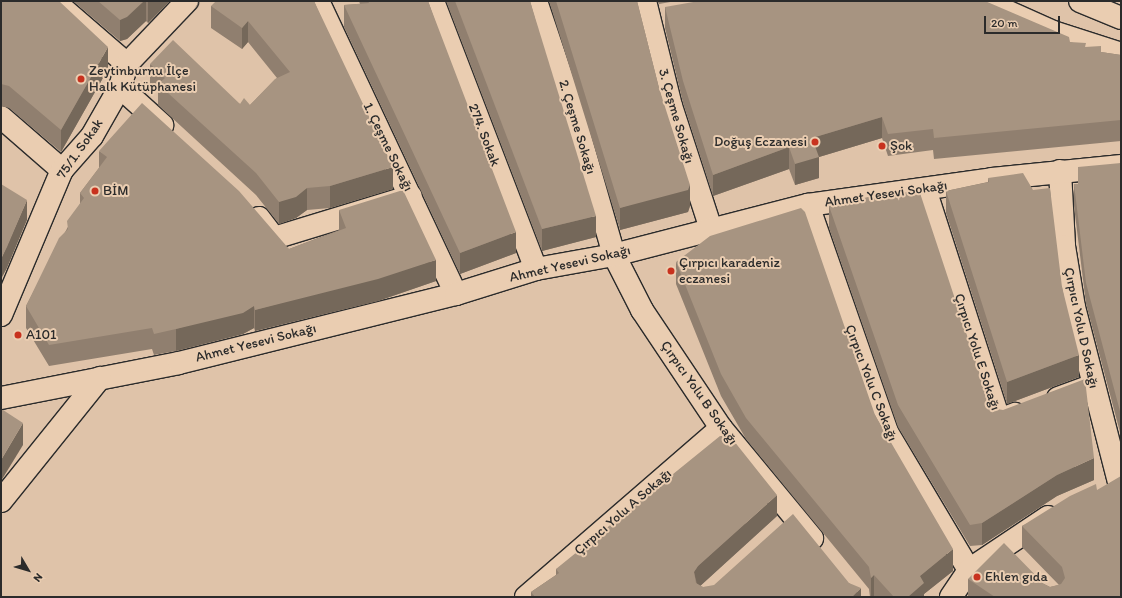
<!DOCTYPE html>
<html>
<head>
<meta charset="utf-8">
<style>
  body { margin:0 }
  #map { position:relative; width:1122px; height:598px; overflow:hidden; background:#dfc3a9; font-family:Itim,sans-serif }
  div>[style] { position:absolute }
  .roads { filter:drop-shadow(1px 0 #2b2b2b) drop-shadow(-1px 0 #2b2b2b) drop-shadow(0 1px #2b2b2b) drop-shadow(0 -1px #2b2b2b) }
  .minor>* { height:22px; margin:-11px; padding:0 11px; transform-origin:11px; border-radius:11px; background:#eacdb1 }
  .major>* { height:22px; margin:-11px; padding:0 11px; transform-origin:11px; border-radius:11px; background:#eacdb1 }
  .wall>* { inset:0; background:#907f6f }
  .shaded-wall>* { inset:0; background:#75685a }
  .building>* { inset:0; background:#a79481 }
  .dots>* { width:11px; height:11px; translate:-50% -50%; box-sizing:border-box; border:2px solid #eacdb1; border-radius:50% }
  span { translate:-50% -50%; white-space:nowrap; text-align:center; line-height:1.15; -webkit-text-stroke:4px #eacdb1; paint-order:stroke }
  .poi-label { font-size:14px; color:#2b2b2b }
  .left { translate:0 -50%; text-align:left }
  .right { translate:-100% -50%; text-align:right }
  .street-label { font-size:14px; color:#2b2b2b }
  .frame { position:absolute; inset:0; border:2px solid #2b2b2b; pointer-events:none }
  .north { position:absolute; left:8px; top:550px; width:40px; height:40px; -webkit-text-stroke:3px #eacdb1; paint-order:stroke; rotate:128deg; font-size:11px; font-weight:700; line-height:16px; text-align:center; color:#2b2b2b }
  .north::after { content:''; display:block; margin:auto; width:14px; height:18px; background:#2b2b2b; clip-path:polygon(50% 0,100% 100%,50% 72%,0 100%) }
  .scale { position:absolute; left:984px; top:16px; width:76px; height:18px; box-sizing:border-box; border:2px solid #2b2b2b; border-top:0; padding-left:5px; font-size:12px; line-height:14px; white-space:nowrap; color:#2b2b2b; -webkit-text-stroke:3px #eacdb1; paint-order:stroke }
</style>
</head>
<body>
<div id="map">
  <div class="roads">
    <div class="minor">
      <i style="left:54px;top:1px;width:96px;rotate:40.8deg"></i>
      <i style="left:318px;top:1px;width:324px;rotate:64.8deg"></i>
      <i style="left:433px;top:1px;width:287px;rotate:69deg"></i>
      <i style="left:536px;top:1px;width:110px;rotate:71.4deg"></i>
      <i style="left:571px;top:105px;width:156px;rotate:74deg"></i>
      <i style="left:614px;top:255px;width:62px;rotate:63deg"></i>
      <i style="left:642px;top:310px;width:142px;rotate:56.2deg"></i>
      <i style="left:721px;top:428px;width:143px;rotate:50.4deg"></i>
      <i style="left:645px;top:1px;width:108px;rotate:76.1deg"></i>
      <i style="left:671px;top:106px;width:129px;rotate:72deg"></i>
      <i style="left:120px;top:87px;width:57px;rotate:42.1deg"></i>
      <i style="left:1px;top:117px;width:81px;rotate:41deg"></i>
      <i style="left:1060px;top:171px;width:75px;rotate:86.9deg"></i>
      <i style="left:1064px;top:246px;width:62px;rotate:80.7deg"></i>
      <i style="left:1074px;top:307px;width:181px;rotate:75.6deg"></i>
      <i style="left:925px;top:189px;width:243px;rotate:72.2deg"></i>
      <i style="left:999px;top:420px;width:17px;rotate:-21deg"></i>
      <i style="left:808px;top:205px;width:240px;rotate:70.8deg"></i>
      <i style="left:887px;top:432px;width:161px;rotate:59.3deg"></i>
      <i style="left:259px;top:218px;width:25px;rotate:53deg"></i>
      <i style="left:274px;top:238px;width:143px;rotate:-17deg"></i>
      <i style="left:1px;top:315px;width:157px;rotate:-67.2deg"></i>
      <i style="left:62px;top:170px;width:45px;rotate:-48.6deg"></i>
      <i style="left:92px;top:136px;width:56px;rotate:-60.3deg"></i>
      <i style="left:120px;top:87px;width:24px;rotate:-73deg"></i>
      <i style="left:127px;top:64px;width:87px;rotate:-46.4deg"></i>
      <i style="left:1px;top:398px;width:181px;rotate:-11.1deg"></i>
      <i style="left:179px;top:363px;width:285px;rotate:-14deg"></i>
      <i style="left:456px;top:294px;width:84px;rotate:-17.4deg"></i>
      <i style="left:536px;top:269px;width:79px;rotate:-10.2deg"></i>
      <i style="left:614px;top:255px;width:200px;rotate:-14.5deg"></i>
      <i style="left:808px;top:205px;width:186px;rotate:-8deg"></i>
      <i style="left:992px;top:179px;width:130px;rotate:-5.8deg"></i>
      <i style="left:1058px;top:398px;width:37px;rotate:-20deg"></i>
      <i style="left:1px;top:501px;width:158px;rotate:-51.2deg"></i>
      <i style="left:526px;top:597px;width:258px;rotate:-40.9deg"></i>
      <i style="left:951px;top:597px;width:32px;rotate:-56deg"></i>
      <i style="left:969px;top:570px;width:95px;rotate:-33.9deg"></i>
    </div>
    <div class="major">
      <i style="left:984px;top:1px;width:76px;rotate:24.2deg"></i>
      <i style="left:1053px;top:32px;width:71px;rotate:17.9deg"></i>
      <i style="left:1080px;top:1px;width:44px;rotate:22.5deg"></i>
    </div>
  </div>
  <div class="wall">
    <i style="clip-path:polygon(1px 1px,108px 69px,61px 152px,9px 108px,1px 106px)"></i>
    <i style="clip-path:polygon(73px 1px,170px 1px,148px 23px,146px 21px,127px 39px,120px 41px)"></i>
    <i style="clip-path:polygon(314px 1px,393px 189px,330px 208px,307px 210px,296px 218px,279px 224px,256px 195px,158px 105px,158px 93px,150px 85px,150px 64px,240px 104px,250px 105px,277px 78px,248px 42px,242px 49px,211px 28px,211px 6px)"></i>
    <i style="clip-path:polygon(359px 1px,428px 1px,516px 253px,460px 274px,344px 27px,344px 5px,360px 4px)"></i>
    <i style="clip-path:polygon(446px 1px,530px 1px,596px 237px,542px 251px)"></i>
    <i style="clip-path:polygon(549px 1px,637px 1px,659px 88px,690px 206px,688px 212px,620px 230px)"></i>
    <i style="clip-path:polygon(657px 1px,676px 1px,659px 4px)"></i>
    <i style="clip-path:polygon(665px 7px,1070px 42px,1101px 52px,1121px 55px,1121px 141px,934px 159px,933px 150px,888px 156px,882px 138px,819px 157px,819px 178px,795px 185px,789px 169px,713px 196px,683px 103px,665px 28px)"></i>
    <i style="clip-path:polygon(99px 151px,289px 249px,339px 230px,339px 210px,436px 281px,378px 301px,255px 331px,254px 328px,243px 334px,176px 351px,154px 355px,152px 349px,49px 366px,26px 328px,26px 306px,80px 204px,80px 193px,99px 168px)"></i>
    <i style="clip-path:polygon(1121px 163px,1121px 436px,1086px 304px,1074px 206px,1074px 184px,1078px 184px)"></i>
    <i style="clip-path:polygon(988px 178px,1062px 287px,1079px 377px,1007px 404px,946px 213px,946px 191px,988px 182px)"></i>
    <i style="clip-path:polygon(890px 195px,991px 408px,1094px 480px,1057px 496px,982px 545px,970px 546px,898px 427px,829px 228px,829px 206px)"></i>
    <i style="clip-path:polygon(676px 262px,875px 415px,953px 571px,924px 594px,924px 597px,875px 597px,874px 596px,873px 597px,870px 597px,869px 589px,746px 439px,721px 396px,676px 284px)"></i>
    <i style="clip-path:polygon(1097px 490px,1121px 597px,968px 597px,968px 579px,1044px 584px,1050px 587px,1059px 585px,1022px 547px,1022px 526px)"></i>
    <i style="clip-path:polygon(777px 516px,700px 586px,703px 587px,849px 583px,861px 597px,531px 597px,531px 592px,556px 575px,556px 569px)"></i>
  </div>
  <div class="shaded-wall">
    <i style="clip-path:polygon(144px 1px,146px 1px,146px 21px,127px 39px,120px 41px,120px 20px)"></i>
    <i style="clip-path:polygon(149px 1px,170px 1px,148px 23px,148px 2px)"></i>
    <i style="clip-path:polygon(248px 21px,248px 42px,242px 49px,242px 28px)"></i>
    <i style="clip-path:polygon(108px 47px,108px 69px,61px 152px,61px 130px)"></i>
    <i style="clip-path:polygon(882px 117px,882px 138px,819px 157px,819px 178px,795px 185px,795px 164px,812px 138px)"></i>
    <i style="clip-path:polygon(789px 147px,789px 169px,713px 196px,713px 175px)"></i>
    <i style="clip-path:polygon(393px 167px,393px 189px,330px 208px,330px 186px)"></i>
    <i style="clip-path:polygon(690px 185px,690px 206px,688px 212px,620px 230px,620px 208px)"></i>
    <i style="clip-path:polygon(307px 188px,307px 210px,296px 218px,279px 224px,279px 202px)"></i>
    <i style="clip-path:polygon(27px 200px,27px 220px,7px 268px,1px 279px,1px 259px)"></i>
    <i style="clip-path:polygon(596px 216px,596px 237px,542px 251px,542px 229px)"></i>
    <i style="clip-path:polygon(516px 232px,516px 253px,460px 274px,460px 253px)"></i>
    <i style="clip-path:polygon(436px 260px,436px 281px,378px 301px,255px 331px,255px 310px)"></i>
    <i style="clip-path:polygon(254px 306px,254px 328px,243px 334px,176px 351px,176px 329px)"></i>
    <i style="clip-path:polygon(1079px 355px,1079px 377px,1007px 404px,1007px 382px)"></i>
    <i style="clip-path:polygon(23px 423px,23px 445px,1px 481px,1px 460px)"></i>
    <i style="clip-path:polygon(1094px 458px,1094px 480px,1057px 496px,982px 545px,982px 523px,1057px 475px)"></i>
    <i style="clip-path:polygon(777px 495px,777px 516px,698px 588px,694px 572px,698px 566px)"></i>
    <i style="clip-path:polygon(953px 549px,953px 571px,924px 594px,924px 597px,908px 597px,920px 576px)"></i>
    <i style="clip-path:polygon(874px 575px,874px 596px,873px 597px,871px 597px,871px 578px)"></i>
    <i style="clip-path:polygon(861px 588px,861px 597px,852px 597px)"></i>
  </div>
  <div class="building">
    <i style="clip-path:polygon(1px 1px,59px 1px,108px 47px,61px 130px,9px 86px,1px 84px)"></i>
    <i style="clip-path:polygon(98px 1px,144px 1px,127px 17px,120px 20px)"></i>
    <i style="clip-path:polygon(216px 1px,314px 1px,393px 167px,330px 186px,307px 188px,296px 197px,279px 202px,256px 173px,158px 84px,165px 78px,150px 64px,173px 40px,240px 104px,244px 98px,250px 105px,275px 79px,290px 72px,248px 21px,242px 28px,211px 6px)"></i>
    <i style="clip-path:polygon(368px 1px,428px 1px,516px 232px,460px 253px,344px 5px,369px 3px)"></i>
    <i style="clip-path:polygon(455px 1px,530px 1px,596px 216px,542px 229px)"></i>
    <i style="clip-path:polygon(556px 1px,637px 1px,659px 88px,690px 185px,688px 190px,620px 208px)"></i>
    <i style="clip-path:polygon(699px 1px,985px 1px,1069px 37px,1070px 42px,1086px 43px,1085px 47px,1101px 46px,1101px 52px,1121px 55px,1121px 120px,934px 138px,933px 129px,888px 134px,882px 117px,812px 138px,819px 157px,795px 164px,789px 147px,713px 175px,683px 81px,665px 7px)"></i>
    <i style="clip-path:polygon(142px 103px,239px 191px,289px 249px,346px 228px,339px 210px,403px 190px,436px 260px,378px 279px,255px 310px,254px 306px,243px 313px,176px 329px,154px 334px,152px 328px,49px 345px,26px 306px,59px 238px,68px 229px,67px 221px,84px 198px,80px 193px,107px 157px,99px 151px)"></i>
    <i style="clip-path:polygon(1121px 163px,1121px 415px,1086px 283px,1074px 184px,1078px 184px,1078px 167px)"></i>
    <i style="clip-path:polygon(1023px 173px,1033px 190px,1050px 188px,1062px 287px,1079px 355px,1007px 382px,946px 191px,989px 182px,988px 178px)"></i>
    <i style="clip-path:polygon(1px 184px,27px 200px,7px 247px,1px 259px)"></i>
    <i style="clip-path:polygon(919px 190px,991px 408px,1003px 410px,1085px 379px,1094px 458px,1057px 475px,982px 523px,970px 525px,898px 405px,829px 206px,890px 192px,890px 195px)"></i>
    <i style="clip-path:polygon(801px 208px,805px 212px,875px 415px,953px 549px,920px 576px,924px 583px,908px 597px,894px 597px,874px 575px,871px 578px,869px 567px,746px 418px,721px 374px,676px 262px,710px 236px)"></i>
    <i style="clip-path:polygon(1px 410px,3px 410px,23px 423px,1px 460px)"></i>
    <i style="clip-path:polygon(720px 436px,730px 436px,777px 495px,698px 566px,694px 572px,696px 583px,703px 587px,714px 585px,793px 514px,849px 583px,861px 588px,852px 597px,535px 597px,531px 592px,559px 573px,556px 569px)"></i>
    <i style="clip-path:polygon(1121px 476px,1121px 597px,995px 597px,968px 579px,1004px 543px,1044px 584px,1050px 587px,1061px 584px,1065px 578px,1062px 567px,1022px 526px,1070px 496px,1096px 484px,1097px 490px)"></i>
  </div>
  <div class="dots">
    <i style="left:81px;top:79px;background:#c8321e"></i>
    <i style="left:815px;top:142px;background:#c8321e"></i>
    <i style="left:882px;top:146px;background:#c8321e"></i>
    <i style="left:95px;top:191px;background:#c8321e"></i>
    <i style="left:671px;top:271px;background:#c8321e"></i>
    <i style="left:18px;top:335px;background:#c8321e"></i>
    <i style="left:977px;top:577px;background:#c8321e"></i>
  </div>
  <div class="poi-label">
    <span class="left" style="left:89px;top:79px">Zeytinburnu İlçe<br>Halk Kütüphanesi</span>
    <span class="right" style="left:807px;top:142px">Doğuş Eczanesi</span>
    <span class="left" style="left:890px;top:146px">Şok</span>
    <span class="left" style="left:103px;top:191px">BİM</span>
    <span class="left" style="left:679px;top:271px">Çırpıcı karadeniz<br>eczanesi</span>
    <span class="left" style="left:26px;top:335px">A101</span>
    <span class="left" style="left:985px;top:577px">Ehlen gıda</span>
  </div>
  <div class="street-label">
    <span style="left:676px;top:116px;rotate:74deg">3. Çeşme Sokağı</span>
    <span style="left:577px;top:127px;rotate:73deg">2. Çeşme Sokağı</span>
    <span style="left:484px;top:135px;rotate:69deg">274. Sokak</span>
    <span style="left:388px;top:147px;rotate:64deg">1. Çeşme Sokağı</span>
    <span style="left:80px;top:149px;rotate:-55deg">75/1. Sokak</span>
    <span style="left:886px;top:194px;rotate:-8deg">Ahmet Yesevi Sokağı</span>
    <span style="left:570px;top:264px;rotate:-13deg">Ahmet Yesevi Sokağı</span>
    <span style="left:1081px;top:328px;rotate:78deg">Çırpıcı Yolu D Sokağı</span>
    <span style="left:256px;top:343px;rotate:-14deg">Ahmet Yesevi Sokağı</span>
    <span style="left:977px;top:352px;rotate:72deg">Çırpıcı Yolu E Sokağı</span>
    <span style="left:871px;top:383px;rotate:69deg">Çırpıcı Yolu C Sokağı</span>
    <span style="left:699px;top:393px;rotate:55deg">Çırpıcı Yolu B Sokağı</span>
    <span style="left:623px;top:512px;rotate:-41deg">Çırpıcı Yolu A Sokağı</span>
  </div>
  <div class="frame"></div>
  <div class="north">N</div>
  <div class="scale">20 m</div>
</div>
</body>
</html>
